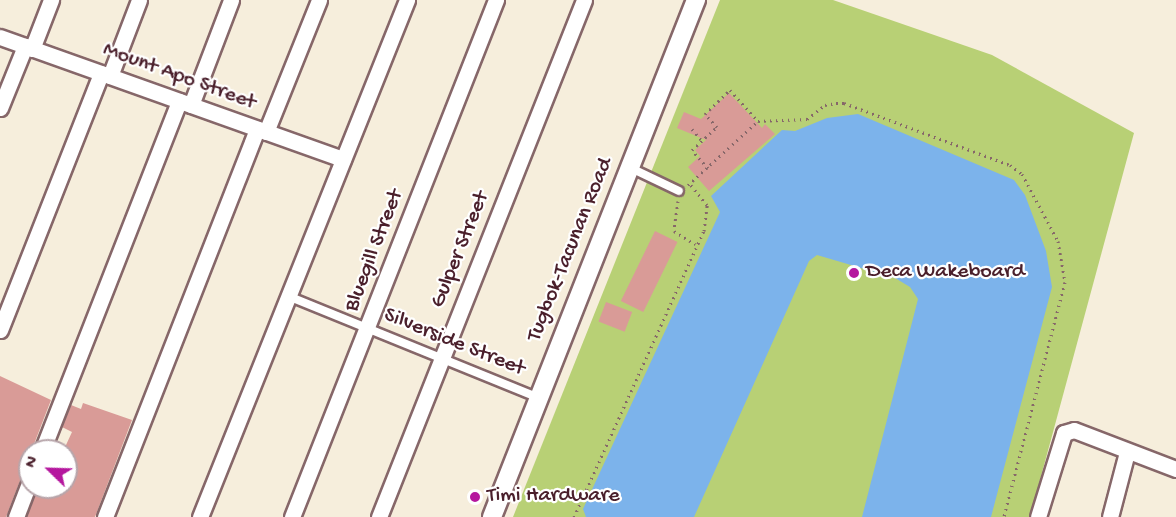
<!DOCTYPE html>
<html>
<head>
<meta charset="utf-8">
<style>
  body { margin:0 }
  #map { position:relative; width:1176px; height:517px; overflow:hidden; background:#f6eedc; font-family:"Gochi Hand",sans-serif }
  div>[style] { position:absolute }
  .green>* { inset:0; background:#b8d075 }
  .water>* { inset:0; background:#7cb3eb }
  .building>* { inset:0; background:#d99b97; transform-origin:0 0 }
  .path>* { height:3px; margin-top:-1.5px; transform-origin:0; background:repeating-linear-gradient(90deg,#866769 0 1.5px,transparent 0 6px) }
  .roads { filter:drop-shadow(2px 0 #866769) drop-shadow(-2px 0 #866769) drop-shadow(0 2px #866769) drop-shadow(0 -2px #866769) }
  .service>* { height:8px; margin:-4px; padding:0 4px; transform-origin:4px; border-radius:4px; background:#fff }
  .minor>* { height:15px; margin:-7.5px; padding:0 7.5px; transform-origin:7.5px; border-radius:7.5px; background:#fff }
  .tertiary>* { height:18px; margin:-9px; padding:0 9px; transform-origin:9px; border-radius:9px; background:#fff }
  .dots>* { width:16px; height:16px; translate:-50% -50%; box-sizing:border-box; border:3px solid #fff; border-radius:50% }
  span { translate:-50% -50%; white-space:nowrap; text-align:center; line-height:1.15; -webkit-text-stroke:4.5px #fff; paint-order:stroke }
  .street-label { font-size:22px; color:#4a1f2b }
  .poi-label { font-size:22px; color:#4a1f2b }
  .left { translate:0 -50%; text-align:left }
  .north { position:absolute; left:18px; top:439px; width:60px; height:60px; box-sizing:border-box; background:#fff; border:2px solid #b7a5aa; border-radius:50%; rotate:293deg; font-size:16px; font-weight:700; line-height:24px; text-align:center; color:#4a1f2b }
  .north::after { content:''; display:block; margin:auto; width:21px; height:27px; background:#b5179e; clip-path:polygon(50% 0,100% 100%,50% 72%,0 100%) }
</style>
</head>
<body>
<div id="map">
  <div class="green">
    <i style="clip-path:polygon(720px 0,833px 0,992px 55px,1134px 133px,1030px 517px,513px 517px)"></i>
  </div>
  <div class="water">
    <i style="clip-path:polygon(858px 114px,1014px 180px,1025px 195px,1046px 251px,1052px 287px,991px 517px,862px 517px,918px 299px,910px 287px,895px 278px,817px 255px,809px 261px,694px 517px,586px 517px,583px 509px,720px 212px,711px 196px,782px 130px,795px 131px,827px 118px)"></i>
  </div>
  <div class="building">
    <i style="clip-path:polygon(729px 93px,762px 128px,765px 124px,775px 134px,709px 191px,688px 167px,700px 156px,695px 150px,706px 140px,677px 128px,684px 112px,701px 119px)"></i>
    <i style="left:655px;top:231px;width:25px;height:78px;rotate:26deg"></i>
    <i style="left:606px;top:302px;width:28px;height:21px;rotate:21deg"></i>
    <i style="clip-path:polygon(0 376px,51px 400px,6px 517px,0 517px)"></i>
    <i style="clip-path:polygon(83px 403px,132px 420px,95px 517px,26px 517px,38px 487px,66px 487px,66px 445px,72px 432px,62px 427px,71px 405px,81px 409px)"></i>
  </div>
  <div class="path">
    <i style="left:692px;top:129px;width:16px;rotate:50deg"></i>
    <i style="left:708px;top:168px;width:24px;rotate:-132deg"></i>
    <i style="left:692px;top:150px;width:34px;rotate:-43deg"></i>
    <i style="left:717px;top:127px;width:18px;rotate:-133deg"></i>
    <i style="left:705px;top:114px;width:35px;rotate:-44deg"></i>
    <i style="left:730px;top:90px;width:42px;rotate:47.9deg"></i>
    <i style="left:688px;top:185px;width:95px;rotate:-42.4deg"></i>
    <i style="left:758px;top:121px;width:49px;rotate:-2.3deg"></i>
    <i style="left:807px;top:119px;width:23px;rotate:-38deg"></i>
    <i style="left:825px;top:105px;width:11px;rotate:-10deg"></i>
    <i style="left:836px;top:103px;width:8px"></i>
    <i style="left:844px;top:103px;width:177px;rotate:20.5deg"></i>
    <i style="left:1010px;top:165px;width:15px;rotate:37deg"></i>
    <i style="left:1022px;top:174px;width:76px;rotate:61.8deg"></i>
    <i style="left:1058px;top:241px;width:42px;rotate:80.3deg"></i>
    <i style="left:1065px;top:282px;width:243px;rotate:104.6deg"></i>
    <i style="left:678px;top:201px;width:30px;rotate:98deg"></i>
    <i style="left:674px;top:231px;width:25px;rotate:32deg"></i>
    <i style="left:574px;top:517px;width:314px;rotate:-65.6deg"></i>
    <i style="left:704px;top:231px;width:26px;rotate:-83deg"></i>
    <i style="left:707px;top:205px;width:26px;rotate:-129deg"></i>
  </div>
  <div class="roads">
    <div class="service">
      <i style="left:631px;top:168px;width:53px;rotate:25.6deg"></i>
      <i style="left:288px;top:296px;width:271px;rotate:22.1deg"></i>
    </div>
    <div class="minor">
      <i style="left:0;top:37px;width:364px;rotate:19.6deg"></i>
      <i style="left:32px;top:49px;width:53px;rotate:-68.8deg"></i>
      <i style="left:110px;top:76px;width:81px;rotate:-69.1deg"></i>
      <i style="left:191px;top:105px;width:112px;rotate:-69.1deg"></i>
      <i style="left:0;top:108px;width:67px;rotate:-68deg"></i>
      <i style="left:266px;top:132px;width:142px;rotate:-68.1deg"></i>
      <i style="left:0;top:330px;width:276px;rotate:-68.5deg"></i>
      <i style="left:42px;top:451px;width:376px;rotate:-68.6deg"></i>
      <i style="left:16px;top:517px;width:39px;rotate:-69deg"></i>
      <i style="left:105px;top:517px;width:417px;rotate:-68.6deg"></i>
      <i style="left:200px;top:517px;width:557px;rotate:-68.18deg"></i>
      <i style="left:292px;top:517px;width:556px;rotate:-68.47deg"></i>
      <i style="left:379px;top:517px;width:556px;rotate:-68.37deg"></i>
      <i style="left:1038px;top:517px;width:88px;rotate:-72.8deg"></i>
      <i style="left:1064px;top:433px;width:10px;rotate:-17deg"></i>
      <i style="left:1074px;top:430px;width:109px;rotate:20.9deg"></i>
      <i style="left:1110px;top:517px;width:67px;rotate:-75.3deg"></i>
    </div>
    <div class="tertiary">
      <i style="left:492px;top:517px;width:556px;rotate:-68.47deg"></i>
    </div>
  </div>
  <div class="dots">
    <i style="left:854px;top:273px;background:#b5179e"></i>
    <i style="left:475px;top:497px;background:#b5179e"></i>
  </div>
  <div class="street-label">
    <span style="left:179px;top:77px;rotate:20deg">Mount Apo Street</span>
    <span style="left:461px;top:250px;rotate:-68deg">Gulper Street</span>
    <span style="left:571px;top:250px;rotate:-68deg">Tugbok-Tacunan Road</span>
    <span style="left:375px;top:251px;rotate:-69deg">Bluegill Street</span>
    <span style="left:454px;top:343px;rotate:22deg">Silverside Street</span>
  </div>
  <div class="poi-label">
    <span class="left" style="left:866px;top:273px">Deca Wakeboard</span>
    <span class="left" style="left:487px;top:497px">Timi Hardware</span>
  </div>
  <div class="north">N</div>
</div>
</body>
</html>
